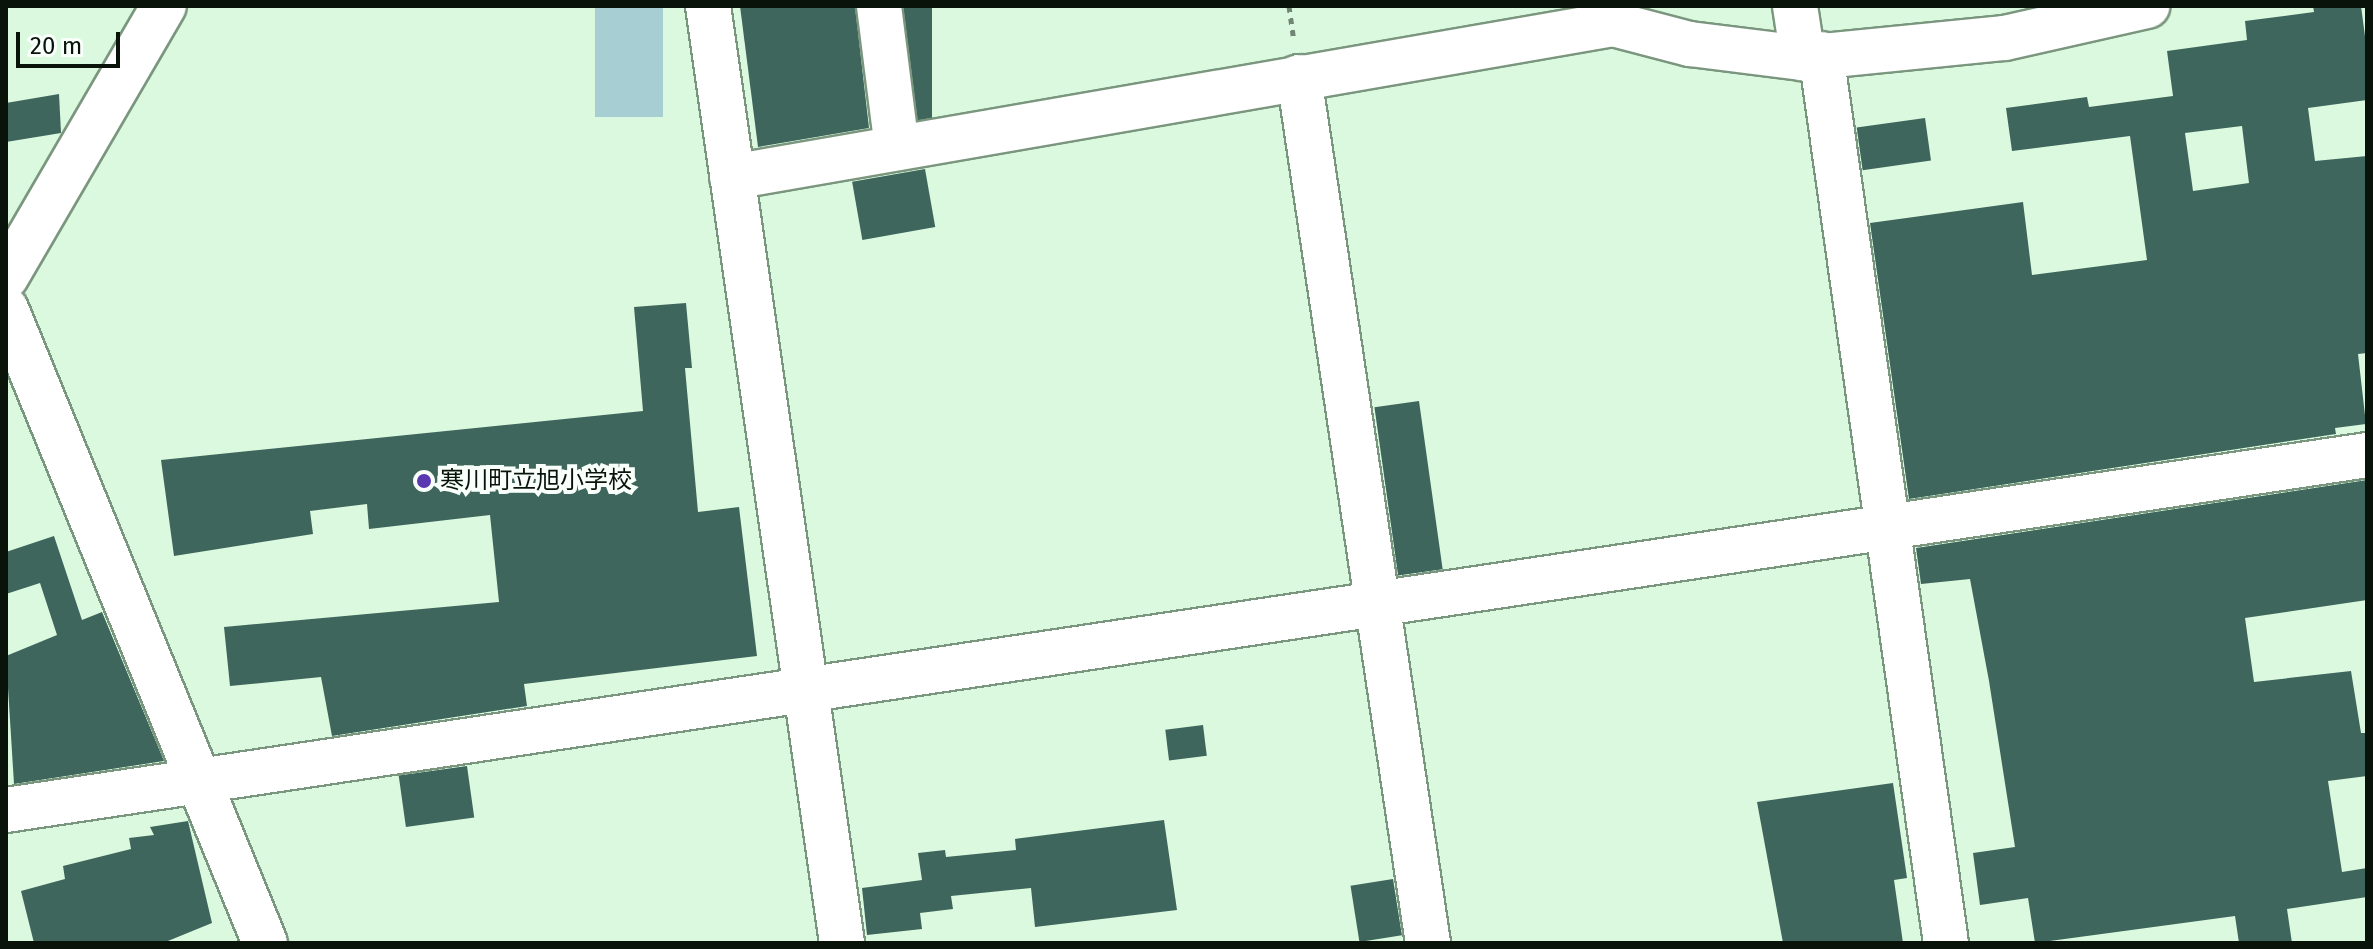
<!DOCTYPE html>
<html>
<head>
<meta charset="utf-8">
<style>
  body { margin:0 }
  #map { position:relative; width:2373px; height:949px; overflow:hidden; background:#dbf9df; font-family:"Fira Sans","Noto Sans JP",sans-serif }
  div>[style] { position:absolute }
  .water>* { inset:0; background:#a6ced3; transform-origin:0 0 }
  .building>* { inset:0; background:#3f665c; transform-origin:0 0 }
  .path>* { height:5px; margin-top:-2.5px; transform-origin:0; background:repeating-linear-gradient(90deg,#718574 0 6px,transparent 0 12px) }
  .roads { filter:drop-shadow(2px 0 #7b967e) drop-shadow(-2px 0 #7b967e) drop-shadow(0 2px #7b967e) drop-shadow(0 -2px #7b967e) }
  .minor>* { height:44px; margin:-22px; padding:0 22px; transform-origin:22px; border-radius:22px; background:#fff }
  .dots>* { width:22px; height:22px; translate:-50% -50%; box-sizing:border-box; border:4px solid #f9fffa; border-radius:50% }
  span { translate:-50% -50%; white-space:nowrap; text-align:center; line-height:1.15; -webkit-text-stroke:8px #f9fffa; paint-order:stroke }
  .poi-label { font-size:24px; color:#09130a }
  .left { translate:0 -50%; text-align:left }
  .frame { position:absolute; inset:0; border:8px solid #09130a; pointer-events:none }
  .scale { position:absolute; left:16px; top:32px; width:104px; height:36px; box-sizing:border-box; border:4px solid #09130a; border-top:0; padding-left:10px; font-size:24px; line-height:28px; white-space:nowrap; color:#09130a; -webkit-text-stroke:6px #f9fffa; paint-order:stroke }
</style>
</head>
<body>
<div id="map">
  <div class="water">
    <i style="left:595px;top:6px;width:68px;height:111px"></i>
  </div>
  <div class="building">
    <i style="clip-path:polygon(740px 6px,855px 6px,869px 128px,758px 147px)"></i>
    <i style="left:904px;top:6px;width:28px;height:114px"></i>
    <i style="clip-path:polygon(evenodd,2313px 6px,2361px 6px,2367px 51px,2367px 100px,2308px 108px,2315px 161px,2367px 156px,2367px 353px,2358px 354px,2366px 424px,2335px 428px,2336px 434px,1909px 499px,1870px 223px,2023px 202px,2032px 275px,2147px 260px,2130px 136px,2012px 151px,2006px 108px,2087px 97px,2089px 107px,2173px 96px,2167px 51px,2247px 40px,2245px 21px,2314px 12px,2313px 6px,2242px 126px,2249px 183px,2193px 191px,2185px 133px,2242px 126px)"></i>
    <i style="clip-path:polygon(59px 94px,61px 133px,6px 142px,6px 103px)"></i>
    <i style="left:1925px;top:118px;width:43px;height:69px;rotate:82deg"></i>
    <i style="left:925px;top:169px;width:59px;height:74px;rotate:80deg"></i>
    <i style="clip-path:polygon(686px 303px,692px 368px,685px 368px,698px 512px,739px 507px,757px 656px,524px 684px,527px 706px,332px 736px,321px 677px,230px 686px,224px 627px,499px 602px,490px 515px,369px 529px,367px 504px,310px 511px,313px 534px,174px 556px,161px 460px,643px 411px,634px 307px)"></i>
    <i style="left:1419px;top:401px;width:170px;height:45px;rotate:82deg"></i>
    <i style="clip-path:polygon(2367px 480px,2367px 600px,2245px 618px,2254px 682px,2351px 671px,2361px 733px,2367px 733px,2367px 776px,2328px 781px,2342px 872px,2367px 868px,2367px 897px,2287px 909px,2292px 943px,2239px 943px,2235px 916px,2035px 943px,2028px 898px,1980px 905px,1973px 853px,2015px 847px,1989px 681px,1970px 579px,1921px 584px,1916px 548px)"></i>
    <i style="clip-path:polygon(54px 536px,82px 620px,102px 612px,164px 761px,14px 784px,6px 656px,57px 635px,40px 583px,6px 594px,6px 552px)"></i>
    <i style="left:1203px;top:725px;width:31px;height:38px;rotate:83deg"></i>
    <i style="left:467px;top:766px;width:52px;height:69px;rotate:82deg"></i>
    <i style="clip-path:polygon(1893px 783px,1907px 878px,1894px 880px,1903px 943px,1783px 943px,1757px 802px)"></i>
    <i style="clip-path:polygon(1164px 820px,1177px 910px,1035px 927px,1031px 888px,951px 896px,953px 909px,920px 913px,922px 929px,867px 935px,862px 888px,922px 880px,918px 853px,945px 850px,946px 857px,1016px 850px,1015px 839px)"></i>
    <i style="clip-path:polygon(188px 821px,212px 923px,163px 943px,34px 943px,21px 891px,65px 879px,63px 866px,131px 849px,129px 838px,154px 835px,150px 827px)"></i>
    <i style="left:1393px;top:879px;width:57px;height:43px;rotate:81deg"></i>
  </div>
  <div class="path">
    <i style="left:1289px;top:6px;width:35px;rotate:82deg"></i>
  </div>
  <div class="roads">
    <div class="minor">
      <i style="left:708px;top:6px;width:947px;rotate:81.86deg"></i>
      <i style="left:879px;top:6px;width:143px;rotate:82.8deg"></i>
      <i style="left:1795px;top:6px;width:53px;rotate:81.3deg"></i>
      <i style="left:1821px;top:54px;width:898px;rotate:82deg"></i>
      <i style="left:1299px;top:77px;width:876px;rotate:81.53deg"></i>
      <i style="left:732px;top:177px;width:894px;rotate:-9.85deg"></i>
      <i style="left:1613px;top:24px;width:80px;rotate:14.6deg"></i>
      <i style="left:1690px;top:44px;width:114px;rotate:7.1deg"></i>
      <i style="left:1803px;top:58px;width:203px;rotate:-5.7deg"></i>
      <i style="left:2005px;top:38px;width:146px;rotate:-12.7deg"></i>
      <i style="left:6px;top:277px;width:314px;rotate:-59.8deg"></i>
      <i style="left:6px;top:309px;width:685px;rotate:67.78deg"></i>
      <i style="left:6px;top:810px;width:2388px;rotate:-8.55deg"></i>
    </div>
  </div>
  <div class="dots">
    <i style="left:424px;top:481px;background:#5a38b0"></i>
  </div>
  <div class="poi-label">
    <span class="left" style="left:440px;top:481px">寒川町立旭小学校</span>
  </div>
  <div class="frame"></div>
  <div class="scale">20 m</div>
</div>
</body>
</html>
